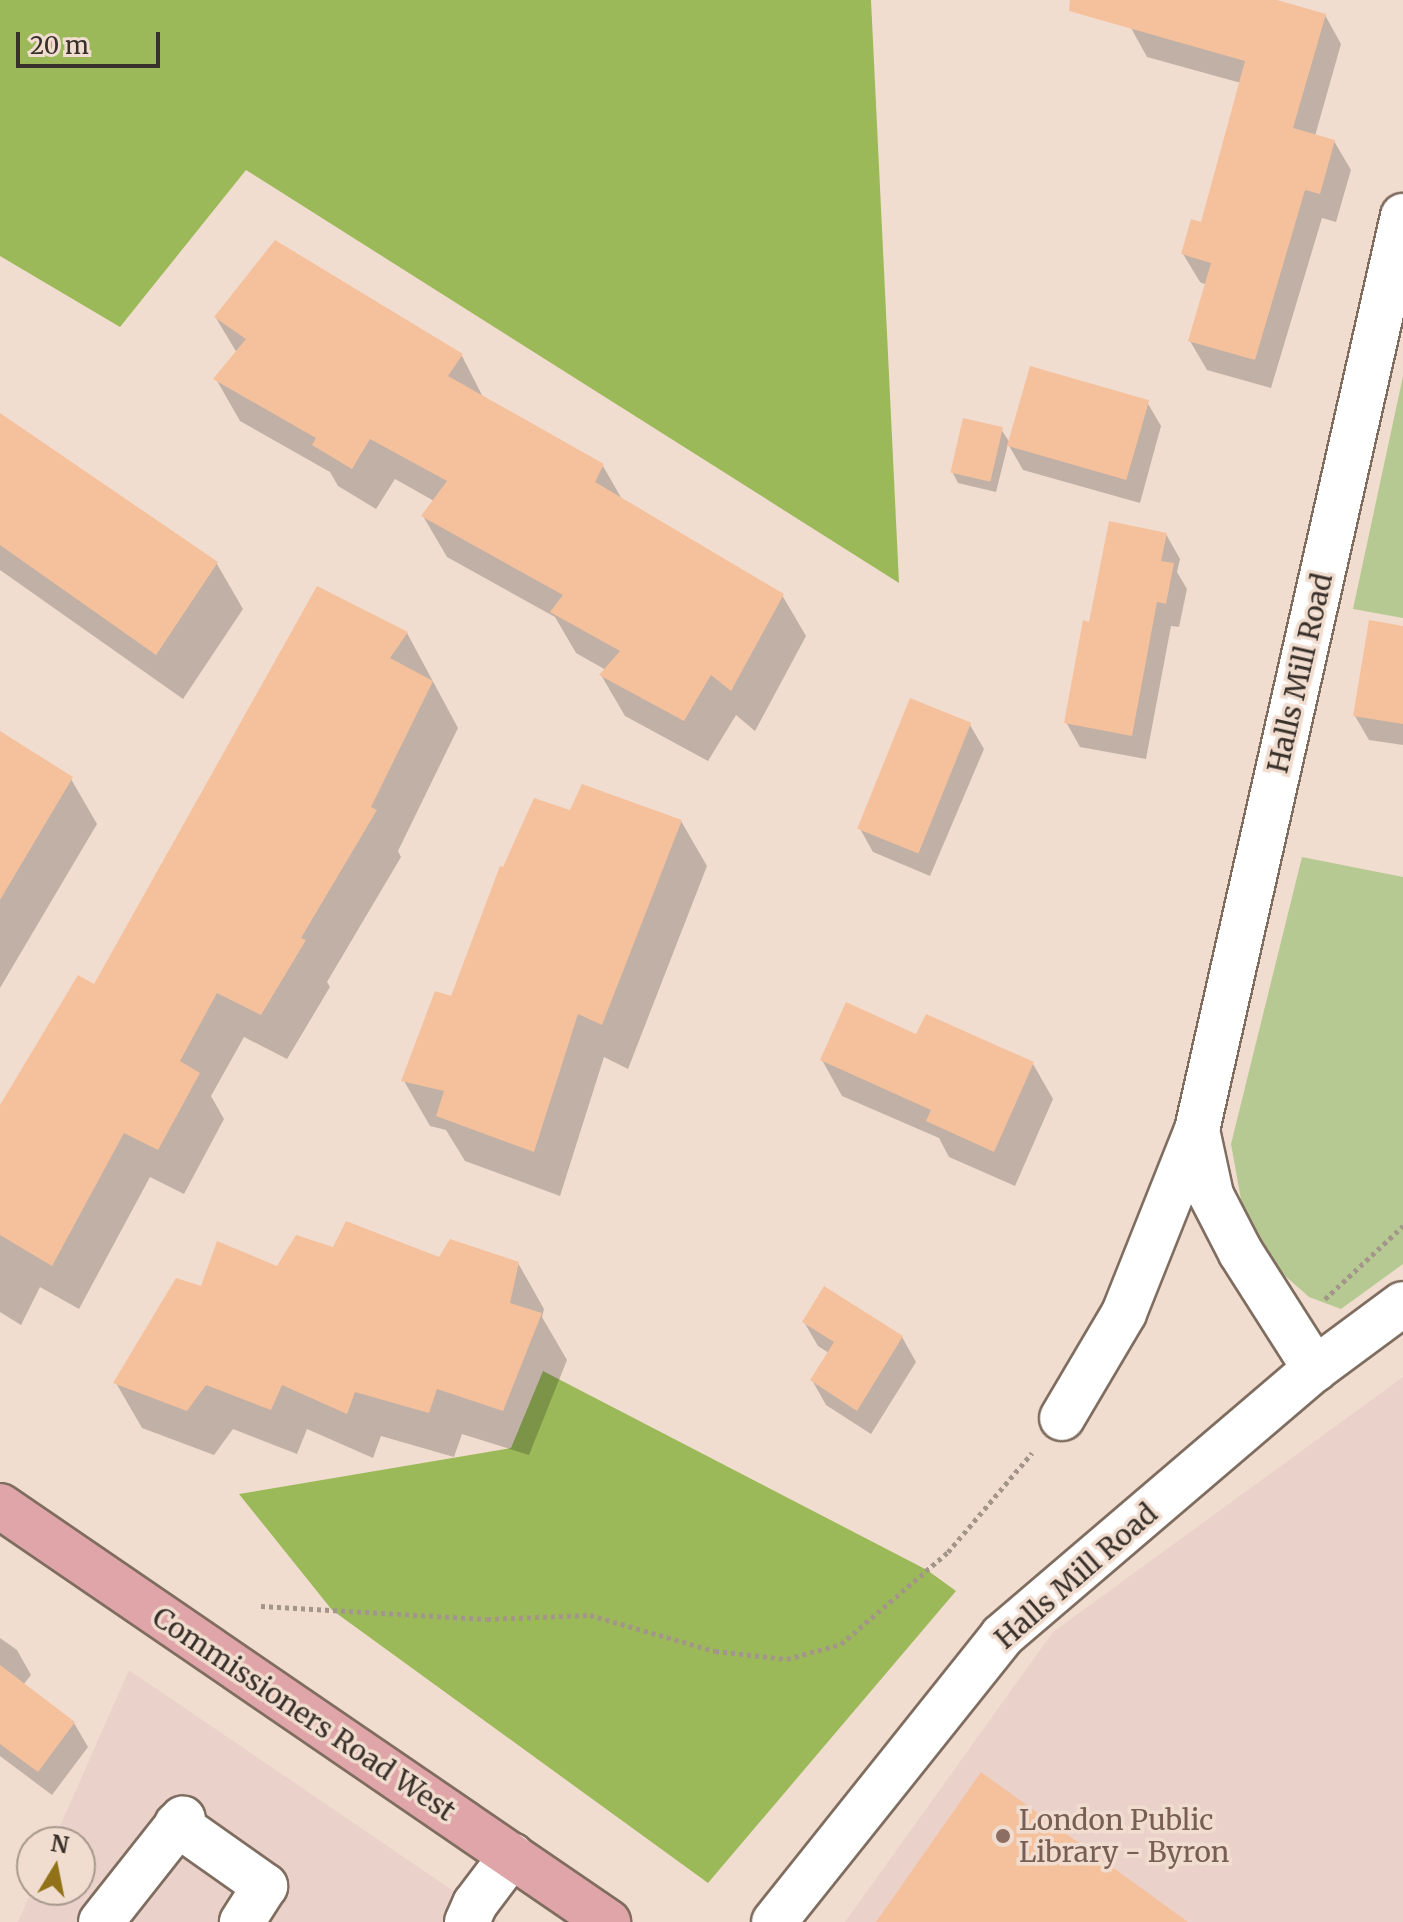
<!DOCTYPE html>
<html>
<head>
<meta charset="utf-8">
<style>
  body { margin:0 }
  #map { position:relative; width:1403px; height:1922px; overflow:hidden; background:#f1ddcf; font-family:Merriweather,serif }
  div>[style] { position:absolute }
  .commercial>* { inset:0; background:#ead1ca }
  .green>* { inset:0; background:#b7c992 }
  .forest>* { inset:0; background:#9cb959 }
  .shadow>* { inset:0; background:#0003 }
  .building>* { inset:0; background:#f5c19d; transform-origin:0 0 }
  .path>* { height:5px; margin-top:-2.5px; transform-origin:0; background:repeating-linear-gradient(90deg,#a4958a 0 4px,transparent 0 8px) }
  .roads { filter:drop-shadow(2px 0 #7f6d60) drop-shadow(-2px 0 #7f6d60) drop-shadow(0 2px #7f6d60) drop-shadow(0 -2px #7f6d60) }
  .minor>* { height:44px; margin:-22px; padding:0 22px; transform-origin:22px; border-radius:22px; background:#fff }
  .major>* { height:44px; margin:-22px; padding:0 22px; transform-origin:22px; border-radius:22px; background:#e0a5a8 }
  .dots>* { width:22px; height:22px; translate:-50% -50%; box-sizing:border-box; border:4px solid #f1ddcf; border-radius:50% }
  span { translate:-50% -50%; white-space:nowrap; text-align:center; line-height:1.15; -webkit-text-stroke:7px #f1ddcf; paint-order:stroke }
  .street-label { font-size:28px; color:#38302a }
  .education-label { font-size:28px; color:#785e54 }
  .left { translate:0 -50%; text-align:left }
  .north { position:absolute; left:16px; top:1826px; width:80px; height:80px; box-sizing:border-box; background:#f1ddcf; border:2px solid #a7988d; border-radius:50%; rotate:10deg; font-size:22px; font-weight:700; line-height:32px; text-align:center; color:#38302a }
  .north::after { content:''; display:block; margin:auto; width:28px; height:36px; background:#917218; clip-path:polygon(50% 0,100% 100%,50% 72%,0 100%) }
  .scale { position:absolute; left:16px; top:32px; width:144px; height:36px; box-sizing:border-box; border:4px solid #38302a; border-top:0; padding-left:10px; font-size:24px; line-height:28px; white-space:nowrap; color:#38302a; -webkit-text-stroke:6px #f1ddcf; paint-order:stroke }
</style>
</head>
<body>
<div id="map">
  <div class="commercial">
    <i style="clip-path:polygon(1403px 1377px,1403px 1922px,845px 1922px,1053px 1632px)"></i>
    <i style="clip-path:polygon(129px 1670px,499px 1922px,18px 1922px,32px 1890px,80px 1890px,80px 1842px,53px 1842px)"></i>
  </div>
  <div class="green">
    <i style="clip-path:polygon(1403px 376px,1403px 618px,1353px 609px)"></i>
    <i style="clip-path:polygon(1302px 857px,1403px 877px,1403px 1264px,1341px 1309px,1309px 1297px,1274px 1266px,1242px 1205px,1231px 1144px)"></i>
  </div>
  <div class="forest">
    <i style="clip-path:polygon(0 0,871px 0,899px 583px,246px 170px,120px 327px,0 256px)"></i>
    <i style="clip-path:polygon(543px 1371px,927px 1570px,956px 1591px,708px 1883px,332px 1610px,239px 1494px,511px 1448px)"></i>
  </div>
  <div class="shadow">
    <i style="clip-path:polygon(1139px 0,1237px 0,1325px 15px,1341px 44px,1315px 136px,1334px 141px,1351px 170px,1336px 222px,1322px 218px,1271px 388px,1207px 370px,1190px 341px,1207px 285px,1200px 282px,1183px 254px,1202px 224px,1241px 83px,1147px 57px,1131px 28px)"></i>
    <i style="clip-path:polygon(216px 318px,462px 356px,484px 399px,603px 466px,623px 501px,782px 595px,806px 636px,755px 731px,736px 715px,708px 761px,625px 716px,601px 675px,606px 670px,576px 653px,555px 617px,447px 557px,423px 516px,434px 501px,395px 479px,376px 509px,338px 486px,330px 472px,240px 421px,216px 379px,237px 353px)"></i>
    <i style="clip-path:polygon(1147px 402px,1161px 426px,1140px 503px,1023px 470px,1008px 444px,996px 492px,958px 483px,952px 471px,1001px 429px,1010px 443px)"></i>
    <i style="clip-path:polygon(0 416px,217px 564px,243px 609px,183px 699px,0 570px)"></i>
    <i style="clip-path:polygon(1166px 534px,1180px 559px,1177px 572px,1187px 589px,1179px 627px,1171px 626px,1146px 759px,1080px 747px,1066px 722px,1091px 624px)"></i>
    <i style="clip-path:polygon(1403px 628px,1403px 745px,1369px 740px,1355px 716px)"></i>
    <i style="clip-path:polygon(407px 633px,458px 728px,398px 851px,401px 857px,327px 982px,330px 987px,287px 1059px,244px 1037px,211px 1096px,224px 1119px,184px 1194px,150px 1177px,79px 1309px,40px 1287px,21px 1325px,0 1312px,0 1109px,95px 986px)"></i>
    <i style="clip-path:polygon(970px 725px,984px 749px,930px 876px,873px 852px,859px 827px)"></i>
    <i style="clip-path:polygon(0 733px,71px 779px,97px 824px,0 988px)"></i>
    <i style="clip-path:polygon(571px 813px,681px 821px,707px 866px,628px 1069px,604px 1057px,560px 1196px,465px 1161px,446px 1130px,430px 1126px,404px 1081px,452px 999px,504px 869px)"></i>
    <i style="clip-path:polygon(917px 1037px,1033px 1064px,1053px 1099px,1015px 1186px,949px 1157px,939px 1138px,842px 1096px,822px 1060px)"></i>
    <i style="clip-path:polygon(334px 1249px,518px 1263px,544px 1309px,542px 1317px,567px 1360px,529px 1455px,462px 1434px,454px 1457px,381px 1436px,373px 1458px,307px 1429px,297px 1454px,233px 1429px,214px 1455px,142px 1428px,116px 1383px,202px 1289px)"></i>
    <i style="clip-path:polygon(804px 1322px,902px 1337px,916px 1362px,871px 1434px,826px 1405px,812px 1380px,829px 1353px,818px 1346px)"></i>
    <i style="clip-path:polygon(0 1638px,17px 1650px,31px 1675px,23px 1685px,74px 1723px,88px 1747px,52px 1795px,0 1756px)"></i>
  </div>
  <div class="building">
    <i style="clip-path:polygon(1070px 0,1277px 0,1326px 14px,1293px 128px,1335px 140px,1320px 194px,1305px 190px,1255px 360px,1188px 341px,1211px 263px,1181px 254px,1191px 219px,1201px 222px,1245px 61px,1069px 11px)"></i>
    <i style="clip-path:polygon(275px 240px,463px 354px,448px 376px,604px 464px,595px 482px,784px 594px,731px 691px,711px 675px,684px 721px,599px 675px,620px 651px,550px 612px,563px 595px,421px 516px,447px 481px,370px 439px,352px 469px,312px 445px,316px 438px,213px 379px,246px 339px,214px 317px)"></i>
    <i style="left:1030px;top:366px;width:124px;height:83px;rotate:16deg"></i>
    <i style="clip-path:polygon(0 413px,218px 562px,156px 655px,0 545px)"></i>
    <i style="left:963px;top:418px;width:41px;height:56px;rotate:13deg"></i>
    <i style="clip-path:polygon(1109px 521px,1167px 533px,1161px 561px,1174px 563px,1166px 604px,1157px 602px,1132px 736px,1064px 723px,1083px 620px,1089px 622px)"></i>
    <i style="clip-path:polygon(317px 586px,408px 632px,390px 658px,433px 681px,371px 807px,377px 810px,301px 938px,306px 940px,261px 1015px,217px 993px,180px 1061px,200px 1073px,158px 1150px,124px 1133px,52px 1266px,0 1235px,0 1105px,78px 975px,94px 984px)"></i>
    <i style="clip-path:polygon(1369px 620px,1403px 626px,1403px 724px,1353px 716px)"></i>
    <i style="left:910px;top:698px;width:66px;height:141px;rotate:22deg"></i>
    <i style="clip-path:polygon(0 731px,73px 777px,0 900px)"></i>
    <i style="clip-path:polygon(582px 784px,682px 820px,602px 1025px,578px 1014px,534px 1152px,436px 1116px,444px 1091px,401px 1081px,435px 991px,451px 996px,500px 866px,503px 867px,534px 798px,570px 810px)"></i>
    <i style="clip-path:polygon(846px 1002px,916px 1034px,926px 1014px,1034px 1062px,994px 1152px,926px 1121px,931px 1110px,820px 1060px)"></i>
    <i style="clip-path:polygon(346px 1221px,439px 1257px,450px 1239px,519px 1262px,510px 1303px,542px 1313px,503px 1411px,437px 1389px,429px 1413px,355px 1392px,347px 1414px,282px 1385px,271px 1410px,206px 1385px,187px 1411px,113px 1383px,176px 1278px,201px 1286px,217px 1241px,277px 1266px,296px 1235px,333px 1247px)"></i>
    <i style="clip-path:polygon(824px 1286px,903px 1336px,857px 1411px,810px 1380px,834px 1342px,802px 1322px)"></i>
    <i style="clip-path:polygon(0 1665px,75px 1722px,38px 1772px,0 1744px)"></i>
    <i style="clip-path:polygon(981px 1772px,1188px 1922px,876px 1922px)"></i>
  </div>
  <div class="path">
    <i style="left:1325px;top:1299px;width:107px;rotate:-43.1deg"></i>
    <i style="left:261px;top:1606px;width:226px;rotate:3.3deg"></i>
    <i style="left:487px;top:1619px;width:103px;rotate:-2.2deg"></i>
    <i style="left:590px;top:1615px;width:130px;rotate:16.1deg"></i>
    <i style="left:715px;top:1651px;width:72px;rotate:6.3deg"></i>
    <i style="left:787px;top:1659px;width:56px;rotate:-15.5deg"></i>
    <i style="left:841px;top:1644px;width:141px;rotate:-40.7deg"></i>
    <i style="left:948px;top:1552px;width:130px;rotate:-49.7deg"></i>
  </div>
  <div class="roads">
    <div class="minor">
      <i style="left:1197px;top:1130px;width:66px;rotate:77.8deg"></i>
      <i style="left:1211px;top:1195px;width:65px;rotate:62.7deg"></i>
      <i style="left:1241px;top:1253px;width:138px;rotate:57.5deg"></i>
      <i style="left:1062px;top:1418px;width:122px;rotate:-59.4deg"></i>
      <i style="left:1124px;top:1313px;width:197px;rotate:-68.3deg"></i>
      <i style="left:1197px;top:1130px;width:937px;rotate:-77.3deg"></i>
      <i style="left:177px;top:1824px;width:108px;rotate:35.2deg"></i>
      <i style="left:265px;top:1886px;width:43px;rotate:122.6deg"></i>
      <i style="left:101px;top:1922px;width:132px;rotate:-51.7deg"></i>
      <i style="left:467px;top:1922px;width:20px;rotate:-66deg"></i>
      <i style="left:475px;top:1904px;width:61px;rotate:-52.9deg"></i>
      <i style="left:774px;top:1922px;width:366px;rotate:-51.4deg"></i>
      <i style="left:1002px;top:1636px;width:411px;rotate:-40.5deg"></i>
      <i style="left:1315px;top:1369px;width:109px;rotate:-36.5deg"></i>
    </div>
    <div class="major">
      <i style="left:0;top:1506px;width:737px;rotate:34.38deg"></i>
    </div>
  </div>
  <div class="dots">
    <i style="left:1003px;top:1836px;background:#8d6e63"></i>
  </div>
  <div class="street-label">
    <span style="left:1300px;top:673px;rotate:-77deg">Halls Mill Road</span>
    <span style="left:1076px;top:1576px;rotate:-41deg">Halls Mill Road</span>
    <span style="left:304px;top:1714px;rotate:34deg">Commissioners Road West</span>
  </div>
  <div class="education-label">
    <span class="left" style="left:1019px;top:1836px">London Public<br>Library - Byron</span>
  </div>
  <div class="north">N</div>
  <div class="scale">20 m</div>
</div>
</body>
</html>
